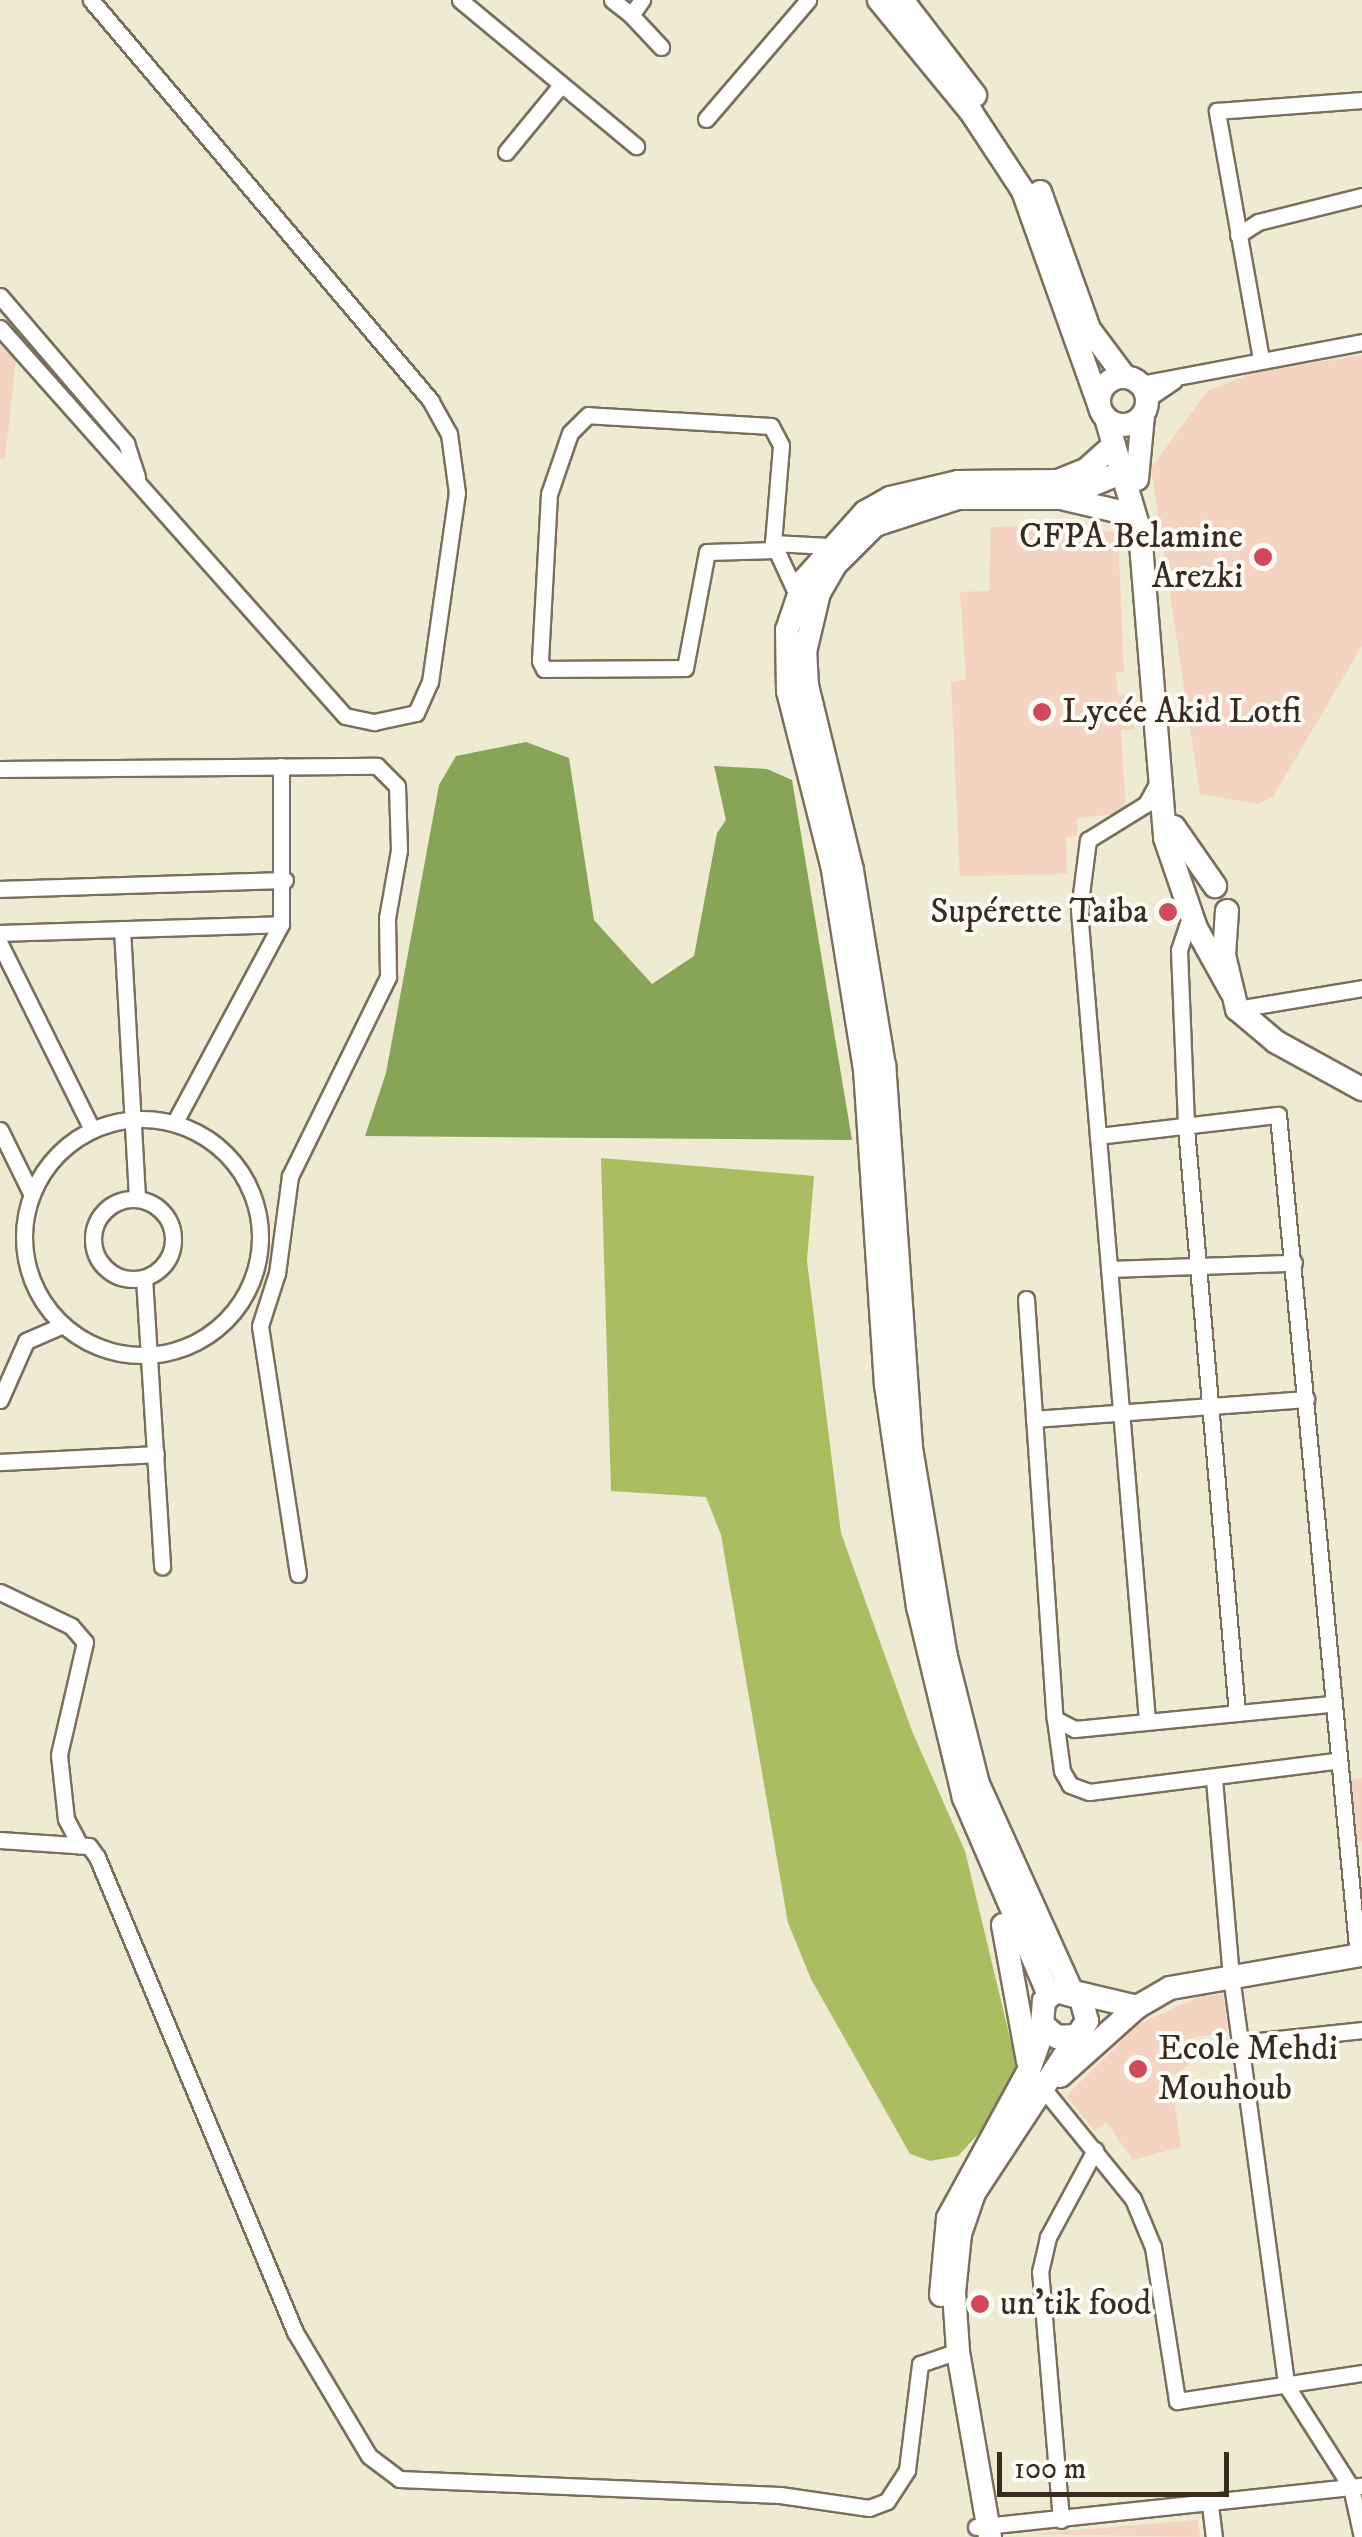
<!DOCTYPE html>
<html>
<head>
<meta charset="utf-8">
<style>
  body { margin:0 }
  #map { position:relative; width:1362px; height:2537px; overflow:hidden; background:#efebd3; font-family:"IM FELL DW Pica",serif }
  div>[style] { position:absolute }
  .built>* { inset:0; background:#f4d3c0 }
  .green>* { inset:0; background:#aabd61 }
  .forest>* { inset:0; background:#87a457 }
  .roads { filter:drop-shadow(2px 0 #7a6e5d) drop-shadow(-2px 0 #7a6e5d) drop-shadow(0 2px #7a6e5d) drop-shadow(0 -2px #7a6e5d) }
  .minor>* { height:15px; margin:-7.5px; padding:0 7.5px; transform-origin:7.5px; border-radius:7.5px; background:#fff }
  .minor>.ring { margin:-7.5px; padding:0; box-sizing:content-box; background:none; border:15px solid #fff; border-radius:50% }
  .secondary>* { height:22px; margin:-11px; padding:0 11px; transform-origin:11px; border-radius:11px; background:#fff }
  .secondary>.ring { margin:-11px; padding:0; box-sizing:content-box; background:none; border:22px solid #fff; border-radius:50% }
  .dots>* { width:28px; height:28px; translate:-50% -50%; box-sizing:border-box; border:5px solid #fdfcf7; border-radius:50% }
  span { translate:-50% -50%; white-space:nowrap; text-align:center; line-height:1.15; -webkit-text-stroke:8px #fdfcf7; paint-order:stroke }
  .poi-label { font-size:35px; color:#3b2a1e }
  .right { translate:-100% -50%; text-align:right }
  .left { translate:0 -50%; text-align:left }
  .scale { position:absolute; left:997px; top:2452px; width:232px; height:45px; box-sizing:border-box; border:5px solid #3b2a1e; border-top:0; padding-left:12px; font-size:30px; line-height:35px; white-space:nowrap; color:#3b2a1e; -webkit-text-stroke:8px #fdfcf7; paint-order:stroke }
</style>
</head>
<body>
<div id="map">
  <div class="built">
    <i style="clip-path:polygon(0 345px,16px 359px,5px 459px,0 459px)"></i>
    <i style="clip-path:polygon(1362px 355px,1362px 646px,1273px 797px,1258px 804px,1200px 794px,1151px 468px,1207px 391px,1253px 373px)"></i>
    <i style="clip-path:polygon(1069px 525px,1118px 533px,1124px 672px,1116px 673px,1118px 695px,1132px 694px,1134px 729px,1121px 730px,1126px 813px,1078px 818px,1077px 836px,1066px 837px,1067px 874px,960px 876px,951px 682px,966px 679px,960px 592px,989px 591px,991px 527px)"></i>
    <i style="clip-path:polygon(1362px 1778px,1362px 1842px,1354px 1843px,1349px 1779px)"></i>
    <i style="clip-path:polygon(1223px 1994px,1228px 2033px,1194px 2037px,1195px 2060px,1171px 2078px,1181px 2147px,1133px 2160px,1106px 2122px,1095px 2131px,1066px 2096px,1139px 2024px,1198px 1997px)"></i>
    <i style="clip-path:polygon(1198px 2520px,1200px 2537px,1028px 2534px)"></i>
  </div>
  <div class="green">
    <i style="clip-path:polygon(601px 1158px,814px 1176px,807px 1261px,841px 1533px,912px 1731px,965px 1851px,1017px 2067px,982px 2130px,958px 2156px,930px 2161px,910px 2154px,811px 1979px,788px 1923px,721px 1535px,706px 1497px,611px 1491px)"></i>
  </div>
  <div class="forest">
    <i style="clip-path:polygon(526px 742px,569px 758px,594px 920px,652px 984px,694px 956px,717px 833px,726px 820px,714px 766px,767px 769px,792px 780px,852px 1140px,365px 1136px,386px 1073px,439px 785px,456px 756px)"></i>
  </div>
  <div class="roads">
    <div class="minor">
      <i style="left:460px;top:0;width:229px;rotate:39.7deg"></i>
      <i style="left:612px;top:0;width:24px;rotate:38deg"></i>
      <i style="left:631px;top:15px;width:19px;rotate:-54deg"></i>
      <i style="left:631px;top:15px;width:44px;rotate:46.8deg"></i>
      <i style="left:706px;top:119px;width:157px;rotate:-49.4deg"></i>
      <i style="left:506px;top:152px;width:87px;rotate:-50.6deg"></i>
      <i style="left:1238px;top:235px;width:24px;rotate:-33deg"></i>
      <i style="left:1258px;top:222px;width:107px;rotate:-14deg"></i>
      <i style="left:0;top:296px;width:194px;rotate:49.4deg"></i>
      <i style="left:126px;top:443px;width:36px;rotate:72deg"></i>
      <i style="left:0;top:328px;width:519px;rotate:48.36deg"></i>
      <i style="left:345px;top:716px;width:30px;rotate:12deg"></i>
      <i style="left:374px;top:722px;width:43px;rotate:-12.1deg"></i>
      <i style="left:416px;top:713px;width:34px;rotate:-66deg"></i>
      <i style="left:430px;top:682px;width:191px;rotate:-81.9deg"></i>
      <i style="left:457px;top:493px;width:60px;rotate:-97.7deg"></i>
      <i style="left:449px;top:434px;width:38px;rotate:-119deg"></i>
      <i style="left:431px;top:401px;width:526px;rotate:-130.29deg"></i>
      <i style="left:1261px;top:359px;width:252px;rotate:-100.1deg"></i>
      <i style="left:1217px;top:111px;width:145px;rotate:-4.3deg"></i>
      <i style="left:1140px;top:384px;width:226px;rotate:-10.7deg"></i>
      <i style="left:1147px;top:399px;width:32px;rotate:-34deg"></i>
      <i style="left:773px;top:543px;width:98px;rotate:-85.3deg"></i>
      <i style="left:781px;top:445px;width:21px;rotate:-118deg"></i>
      <i style="left:771px;top:426px;width:183px;rotate:-176.6deg"></i>
      <i style="left:588px;top:415px;width:25px;rotate:135deg"></i>
      <i style="left:570px;top:433px;width:65px;rotate:109deg"></i>
      <i style="left:549px;top:494px;width:167px;rotate:93.1deg"></i>
      <i style="left:540px;top:661px;width:9px;rotate:63deg"></i>
      <i style="left:544px;top:669px;width:141px;rotate:-0.4deg"></i>
      <i style="left:685px;top:668px;width:118px;rotate:-79.3deg"></i>
      <i style="left:707px;top:552px;width:69px;rotate:-1.7deg"></i>
      <i style="left:798px;top:597px;width:60px;rotate:-114.8deg"></i>
      <i style="left:773px;top:543px;width:56px;rotate:3.1deg"></i>
      <i style="left:0;top:769px;width:377px;rotate:-0.5deg"></i>
      <i style="left:377px;top:766px;width:28px;rotate:45deg"></i>
      <i style="left:397px;top:786px;width:64px;rotate:88.2deg"></i>
      <i style="left:399px;top:850px;width:69px;rotate:100deg"></i>
      <i style="left:387px;top:918px;width:59px;rotate:89deg"></i>
      <i style="left:388px;top:977px;width:222px;rotate:116.2deg"></i>
      <i style="left:290px;top:1176px;width:98px;rotate:97.6deg"></i>
      <i style="left:277px;top:1273px;width:56px;rotate:107.8deg"></i>
      <i style="left:260px;top:1326px;width:251px;rotate:81.3deg"></i>
      <i style="left:0;top:889px;width:285px;rotate:-1.8deg"></i>
      <i style="left:1192px;top:911px;width:41px;rotate:108.4deg"></i>
      <i style="left:1179px;top:950px;width:178px;rotate:87.7deg"></i>
      <i style="left:1186px;top:1128px;width:587px;rotate:85.02deg"></i>
      <i style="left:122px;top:929px;width:270px;rotate:86.8deg"></i>
      <i style="left:0;top:933px;width:281px;rotate:-1.8deg"></i>
      <i style="left:0;top:944px;width:207px;rotate:63.6deg"></i>
      <i style="left:1237px;top:1009px;width:127px;rotate:-9.5deg"></i>
      <i class="ring" style="left:24px;top:1119px;width:221px;height:221px"></i>
      <i style="left:176px;top:1120px;width:222px;rotate:-61.8deg"></i>
      <i style="left:281px;top:924px;width:158px;rotate:-90deg"></i>
      <i style="left:0;top:1130px;width:72px;rotate:63.8deg"></i>
      <i style="left:1098px;top:1136px;width:181px;rotate:-6.7deg"></i>
      <i style="left:1278px;top:1115px;width:845px;rotate:84.57deg"></i>
      <i class="ring" style="left:93px;top:1199px;width:65px;height:65px"></i>
      <i style="left:1109px;top:1269px;width:185px;rotate:-1.9deg"></i>
      <i style="left:144px;top:1278px;width:289px;rotate:86.4deg"></i>
      <i style="left:1026px;top:1299px;width:421px;rotate:86.1deg"></i>
      <i style="left:1055px;top:1719px;width:22px;rotate:27deg"></i>
      <i style="left:1075px;top:1729px;width:255px;rotate:-5.6deg"></i>
      <i style="left:0;top:1400px;width:64px;rotate:-66.2deg"></i>
      <i style="left:26px;top:1341px;width:40px;rotate:-23.4deg"></i>
      <i style="left:1034px;top:1419px;width:273px;rotate:-4.2deg"></i>
      <i style="left:0;top:1462px;width:156px;rotate:-2.9deg"></i>
      <i style="left:0;top:1592px;width:79px;rotate:25.6deg"></i>
      <i style="left:71px;top:1626px;width:21px;rotate:49deg"></i>
      <i style="left:85px;top:1642px;width:116px;rotate:103deg"></i>
      <i style="left:59px;top:1755px;width:64px;rotate:83.8deg"></i>
      <i style="left:66px;top:1819px;width:30px;rotate:62deg"></i>
      <i style="left:1055px;top:1719px;width:52px;rotate:82.3deg"></i>
      <i style="left:1062px;top:1771px;width:16px;rotate:60deg"></i>
      <i style="left:1070px;top:1785px;width:20px;rotate:20deg"></i>
      <i style="left:1089px;top:1792px;width:248px;rotate:-7.2deg"></i>
      <i style="left:1147px;top:1720px;width:813px;rotate:-94.8deg"></i>
      <i style="left:1079px;top:910px;width:71px;rotate:-82.7deg"></i>
      <i style="left:1088px;top:840px;width:68px;rotate:-31.8deg"></i>
      <i style="left:1146px;top:804px;width:26px;rotate:-61deg"></i>
      <i style="left:1214px;top:1779px;width:198px;rotate:85.1deg"></i>
      <i style="left:1231px;top:1976px;width:413px;rotate:82.3deg"></i>
      <i style="left:1286px;top:2385px;width:121px;rotate:57.5deg"></i>
      <i style="left:1351px;top:2487px;width:51px;rotate:77.6deg"></i>
      <i style="left:0;top:1840px;width:89px;rotate:3.9deg"></i>
      <i style="left:89px;top:1846px;width:14px;rotate:54deg"></i>
      <i style="left:97px;top:1857px;width:515px;rotate:67.37deg"></i>
      <i style="left:295px;top:2332px;width:144px;rotate:59.2deg"></i>
      <i style="left:369px;top:2456px;width:38px;rotate:37deg"></i>
      <i style="left:399px;top:2479px;width:381px;rotate:2.4deg"></i>
      <i style="left:780px;top:2495px;width:90px;rotate:8.3deg"></i>
      <i style="left:869px;top:2508px;width:19px;rotate:-21deg"></i>
      <i style="left:887px;top:2501px;width:37px;rotate:-57deg"></i>
      <i style="left:907px;top:2470px;width:107px;rotate:-83deg"></i>
      <i style="left:920px;top:2364px;width:40px;rotate:-18.9deg"></i>
      <i style="left:1241px;top:2043px;width:122px;rotate:-6.1deg"></i>
      <i style="left:1046px;top:2092px;width:138px;rotate:50.9deg"></i>
      <i style="left:1133px;top:2199px;width:52px;rotate:67.4deg"></i>
      <i style="left:1153px;top:2247px;width:156px;rotate:81.1deg"></i>
      <i style="left:1177px;top:2401px;width:187px;rotate:-8.6deg"></i>
      <i style="left:1210px;top:2505px;width:32px;rotate:83deg"></i>
      <i style="left:1061px;top:2520px;width:249px;rotate:-94.8deg"></i>
      <i style="left:1040px;top:2272px;width:36px;rotate:-77deg"></i>
      <i style="left:1048px;top:2237px;width:99px;rotate:-61.6deg"></i>
      <i style="left:976px;top:2527px;width:388px;rotate:-6.1deg"></i>
    </div>
    <div class="secondary">
      <i style="left:879px;top:0;width:145px;rotate:50.6deg"></i>
      <i style="left:971px;top:112px;width:95px;rotate:56.6deg"></i>
      <i style="left:1023px;top:191px;width:226px;rotate:70.4deg"></i>
      <i style="left:902px;top:0;width:120px;rotate:52.5deg"></i>
      <i style="left:1040px;top:192px;width:145px;rotate:70.3deg"></i>
      <i style="left:1089px;top:329px;width:60px;rotate:53.1deg"></i>
      <i class="ring" style="left:1099px;top:377px;width:26px;height:26px"></i>
      <i style="left:1106px;top:418px;width:119px;rotate:73.4deg"></i>
      <i style="left:1140px;top:532px;width:307px;rotate:85.3deg"></i>
      <i style="left:1165px;top:838px;width:95px;rotate:71deg"></i>
      <i style="left:1196px;top:928px;width:72px;rotate:60.9deg"></i>
      <i style="left:1137px;top:479px;width:63px;rotate:-84.6deg"></i>
      <i style="left:1065px;top:499px;width:53px;rotate:13deg"></i>
      <i style="left:1117px;top:511px;width:31px;rotate:42deg"></i>
      <i style="left:1174px;top:827px;width:72px;rotate:55.2deg"></i>
      <i style="left:1227px;top:911px;width:44px;rotate:93.9deg"></i>
      <i style="left:1224px;top:955px;width:56px;rotate:76.5deg"></i>
      <i style="left:1237px;top:1009px;width:51px;rotate:40.2deg"></i>
      <i style="left:1276px;top:1042px;width:98px;rotate:28.7deg"></i>
      <i style="left:1003px;top:1925px;width:138px;rotate:79.6deg"></i>
      <i style="left:1072px;top:1992px;width:228px;rotate:-114.3deg"></i>
      <i style="left:978px;top:1784px;width:131px;rotate:-104.1deg"></i>
      <i style="left:946px;top:1657px;width:212px;rotate:-99.5deg"></i>
      <i style="left:911px;top:1448px;width:383px;rotate:-94deg"></i>
      <i style="left:884px;top:1066px;width:199px;rotate:-99.3deg"></i>
      <i style="left:852px;top:870px;width:189px;rotate:-103.7deg"></i>
      <i style="left:807px;top:686px;width:34px;rotate:-93deg"></i>
      <i style="left:805px;top:652px;width:61px;rotate:-76.7deg"></i>
      <i style="left:819px;top:593px;width:32px;rotate:-60deg"></i>
      <i style="left:835px;top:565px;width:57px;rotate:-45deg"></i>
      <i style="left:875px;top:525px;width:87px;rotate:-18deg"></i>
      <i style="left:958px;top:498px;width:103px"></i>
      <i style="left:1061px;top:498px;width:82px;rotate:-22.8deg"></i>
      <i style="left:1074px;top:1992px;width:65px;rotate:13.4deg"></i>
      <i style="left:1137px;top:2007px;width:9px;rotate:153deg"></i>
      <i style="left:1049px;top:1995px;width:215px;rotate:-113.3deg"></i>
      <i style="left:964px;top:1798px;width:196px;rotate:-103.5deg"></i>
      <i style="left:918px;top:1607px;width:224px;rotate:-98.2deg"></i>
      <i style="left:886px;top:1385px;width:316px;rotate:-93.8deg"></i>
      <i style="left:865px;top:1070px;width:208px;rotate:-99.1deg"></i>
      <i style="left:832px;top:865px;width:179px;rotate:-104.2deg"></i>
      <i style="left:788px;top:691px;width:61px;rotate:-90.9deg"></i>
      <i style="left:787px;top:630px;width:53px;rotate:-71.2deg"></i>
      <i style="left:804px;top:580px;width:91px;rotate:-48.1deg"></i>
      <i style="left:865px;top:512px;width:29px;rotate:-29deg"></i>
      <i style="left:890px;top:498px;width:70px;rotate:-13.2deg"></i>
      <i style="left:958px;top:482px;width:100px;rotate:-0.6deg"></i>
      <i style="left:1058px;top:481px;width:31px;rotate:-22deg"></i>
      <i style="left:1087px;top:469px;width:36px;rotate:-42deg"></i>
      <i style="left:1060px;top:2076px;width:103px;rotate:-41.9deg"></i>
      <i style="left:1137px;top:2007px;width:38px;rotate:-30deg"></i>
      <i style="left:1170px;top:1988px;width:195px;rotate:-9.8deg"></i>
      <i style="left:941px;top:2295px;width:77px;rotate:-84.8deg"></i>
      <i style="left:948px;top:2218px;width:169px;rotate:-61.3deg"></i>
      <i style="left:1029px;top:2070px;width:45px;rotate:-70.3deg"></i>
      <i style="left:990px;top:2537px;width:189px;rotate:-99.8deg"></i>
      <i style="left:958px;top:2351px;width:58px;rotate:-93.9deg"></i>
      <i style="left:954px;top:2293px;width:59px;rotate:-84.2deg"></i>
      <i style="left:960px;top:2234px;width:43px;rotate:-71.1deg"></i>
      <i style="left:974px;top:2193px;width:206px;rotate:-56.7deg"></i>
      <i style="left:1087px;top:2021px;width:24px;rotate:-105deg"></i>
      <i style="left:1081px;top:1998px;width:26px;rotate:-164deg"></i>
      <i style="left:1056px;top:1991px;width:16px;rotate:140deg"></i>
      <i style="left:1044px;top:2001px;width:23px;rotate:95deg"></i>
      <i style="left:1042px;top:2024px;width:20px;rotate:41deg"></i>
      <i style="left:1057px;top:2037px;width:18px;rotate:-3deg"></i>
    </div>
  </div>
  <div class="dots">
    <i style="left:1263px;top:557px;background:#d1495b"></i>
    <i style="left:1042px;top:712px;background:#d1495b"></i>
    <i style="left:1168px;top:912px;background:#d1495b"></i>
    <i style="left:1138px;top:2069px;background:#d1495b"></i>
    <i style="left:980px;top:2304px;background:#d1495b"></i>
  </div>
  <div class="poi-label">
    <span class="right" style="left:1243px;top:557px">CFPA Belamine<br>Arezki</span>
    <span class="left" style="left:1062px;top:712px">Lycée Akid Lotfi</span>
    <span class="right" style="left:1148px;top:912px">Supérette Taiba</span>
    <span class="left" style="left:1158px;top:2069px">Ecole Mehdi<br>Mouhoub</span>
    <span class="left" style="left:1000px;top:2304px">un'tik food</span>
  </div>
  <div class="scale">100 m</div>
</div>
</body>
</html>
